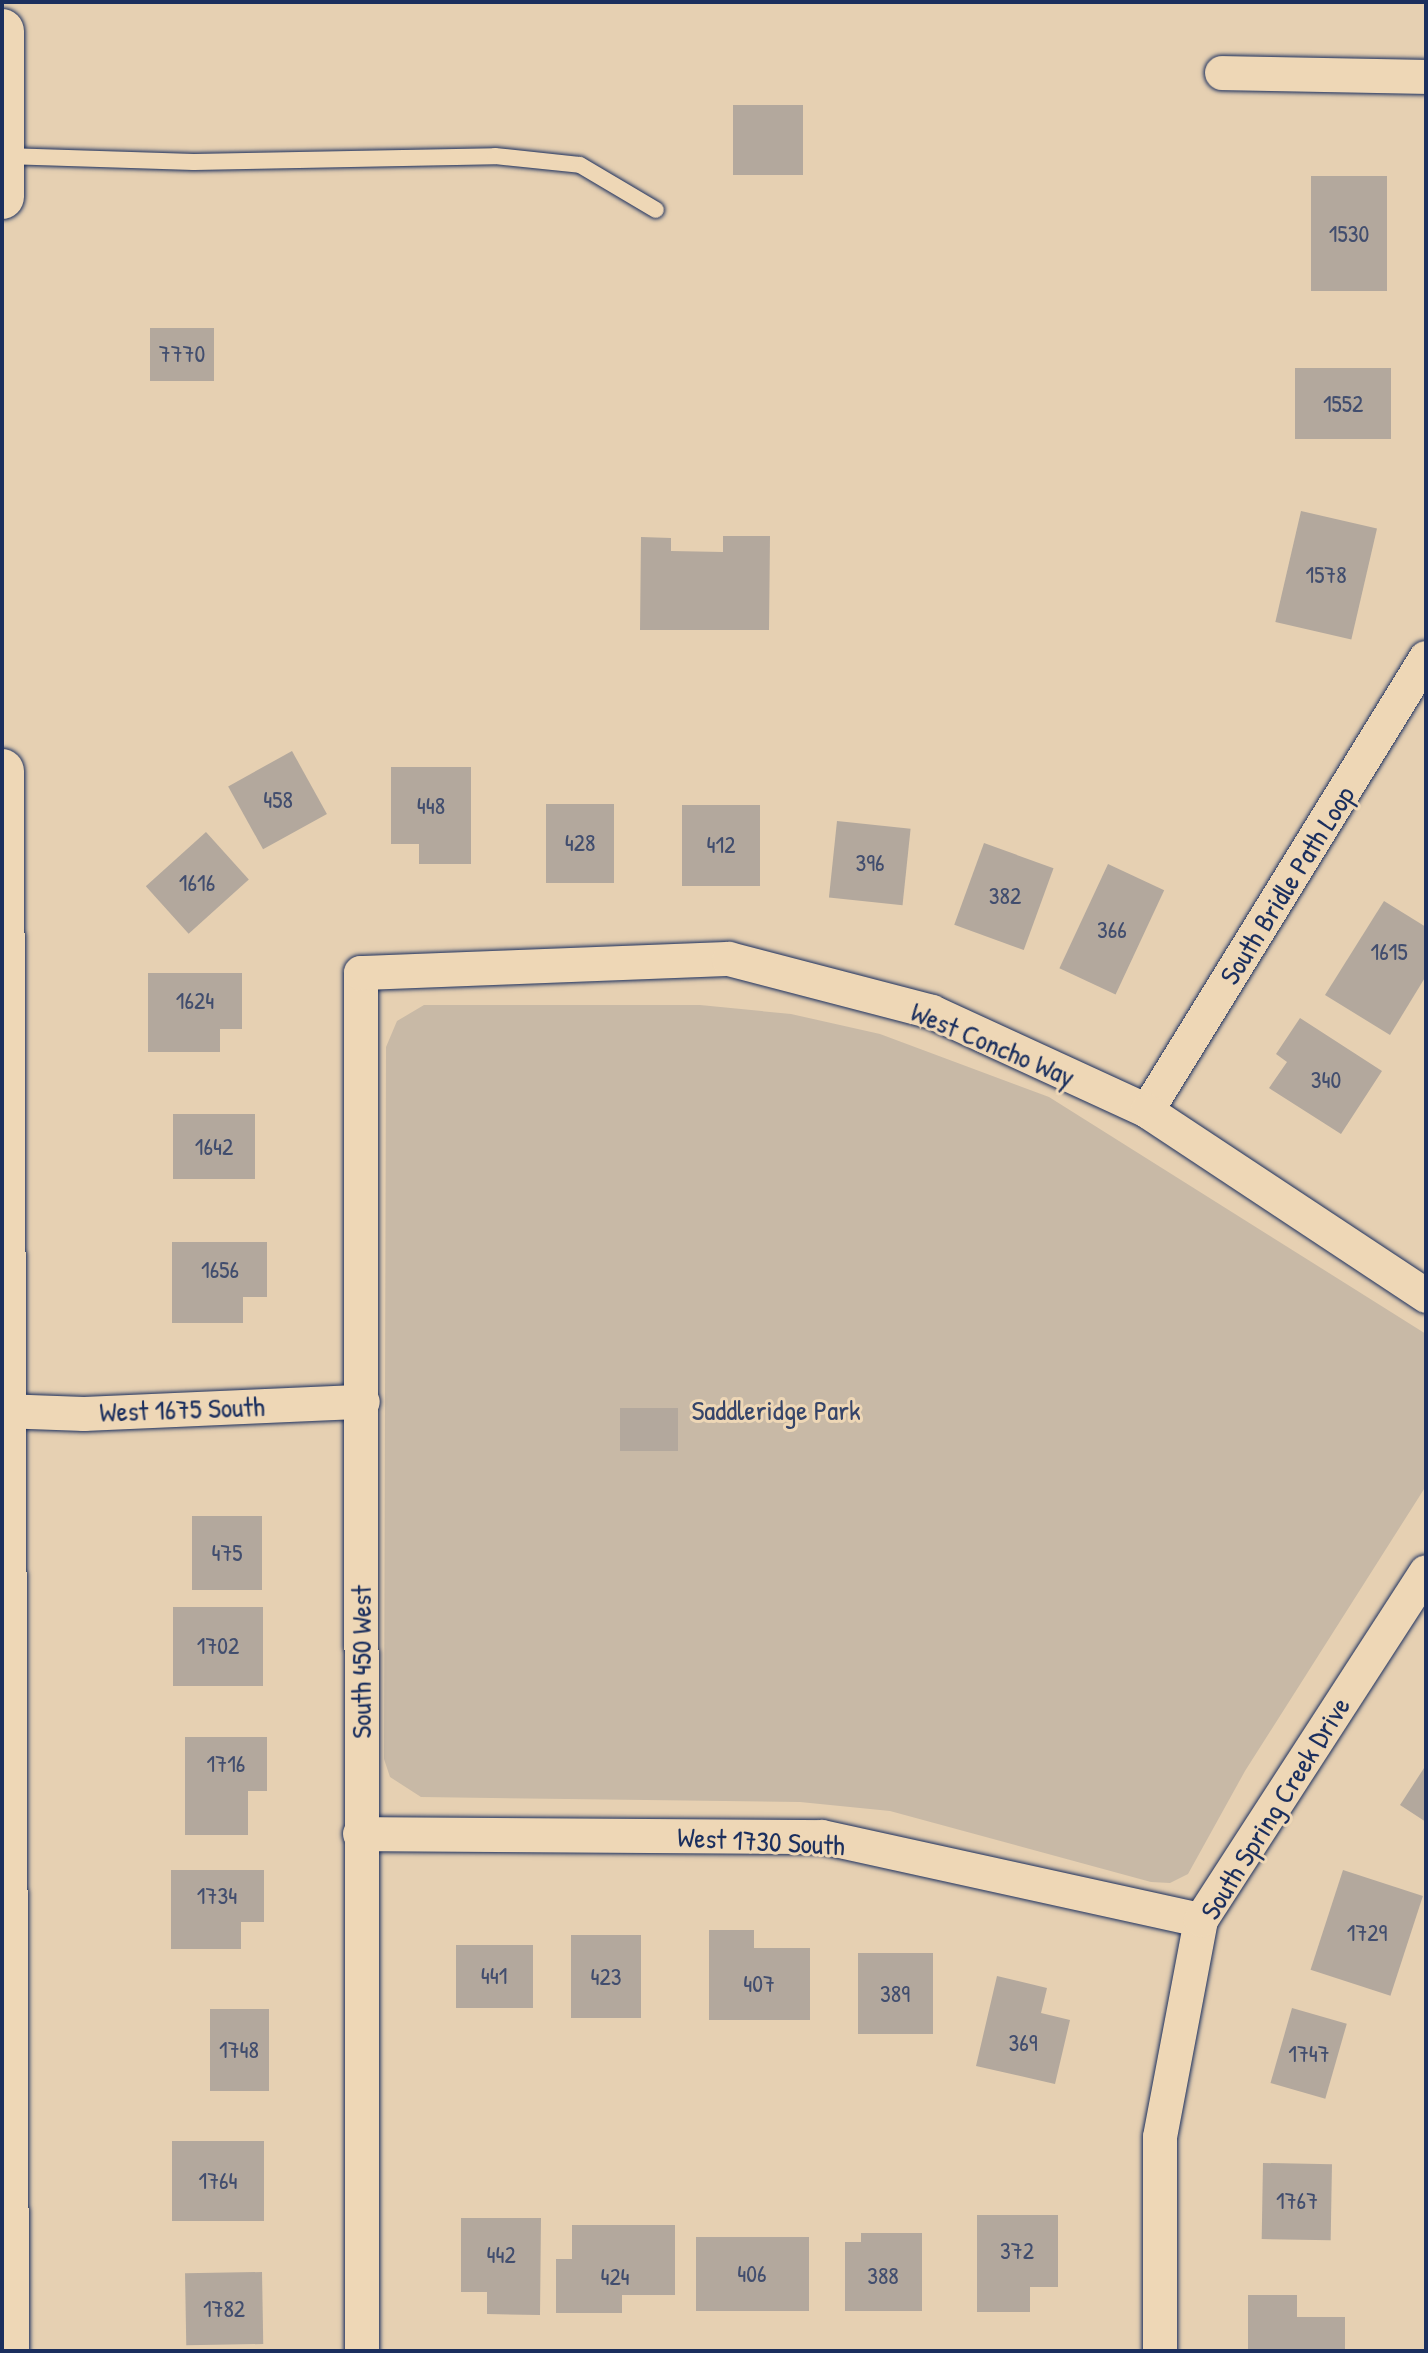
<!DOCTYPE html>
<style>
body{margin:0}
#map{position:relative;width:1428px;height:2353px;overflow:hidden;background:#e6d0b2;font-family:"Patrick Hand",sans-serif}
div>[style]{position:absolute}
.green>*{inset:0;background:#c8b9a6}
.building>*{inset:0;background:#b3a89d;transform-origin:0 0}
.roads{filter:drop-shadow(0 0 2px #1b2f5e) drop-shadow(0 0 2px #1b2f5e)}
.lane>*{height:16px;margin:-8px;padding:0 8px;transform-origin:8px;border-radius:8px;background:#eed7b6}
.street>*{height:34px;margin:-17px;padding:0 17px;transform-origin:17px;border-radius:17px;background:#eed7b6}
.secondary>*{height:44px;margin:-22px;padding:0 22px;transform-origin:22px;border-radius:22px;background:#eed7b6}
span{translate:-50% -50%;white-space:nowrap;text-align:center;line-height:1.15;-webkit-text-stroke:6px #eed7b6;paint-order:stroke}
.number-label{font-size:24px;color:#414d6e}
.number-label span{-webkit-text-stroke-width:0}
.street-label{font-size:28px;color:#1b2f5e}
.park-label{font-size:28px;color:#354469}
.frame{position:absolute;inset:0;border:4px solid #1b2f5e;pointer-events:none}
</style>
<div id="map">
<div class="green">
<i style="clip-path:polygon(424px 1005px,700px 1005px,791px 1014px,880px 1034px,1049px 1097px,1426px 1334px,1426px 1486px,1245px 1771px,1188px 1874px,1170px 1883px,1151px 1882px,890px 1811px,800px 1802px,421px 1797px,390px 1777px,384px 1759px,386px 1047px,397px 1021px)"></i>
</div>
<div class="building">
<i style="left:733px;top:105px;width:70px;height:70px"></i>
<i style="left:1311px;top:176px;width:76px;height:115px"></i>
<i style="left:150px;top:328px;width:64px;height:53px"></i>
<i style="left:1295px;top:368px;width:96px;height:71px"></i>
<i style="left:1301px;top:511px;width:78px;height:114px;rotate:13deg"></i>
<i style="clip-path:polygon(723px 536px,770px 536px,769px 630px,640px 630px,641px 537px,671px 538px,671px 551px,723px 552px)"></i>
<i style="left:292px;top:751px;width:72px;height:73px;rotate:61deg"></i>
<i style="clip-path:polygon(391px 767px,471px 767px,471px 864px,419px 864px,419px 844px,391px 844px)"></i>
<i style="left:546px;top:804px;width:68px;height:79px"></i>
<i style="left:682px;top:805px;width:78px;height:81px"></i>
<i style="left:837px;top:821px;width:74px;height:77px;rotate:6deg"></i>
<i style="left:206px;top:832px;width:64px;height:81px;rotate:48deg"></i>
<i style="left:984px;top:843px;width:74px;height:87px;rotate:20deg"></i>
<i style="left:1108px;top:864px;width:62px;height:115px;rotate:25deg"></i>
<i style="clip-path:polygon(1384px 901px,1426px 927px,1426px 976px,1390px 1035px,1325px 995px)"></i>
<i style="clip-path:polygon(148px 973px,242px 973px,242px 1029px,220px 1029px,220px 1052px,148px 1052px)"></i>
<i style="clip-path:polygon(1300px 1018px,1382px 1071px,1341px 1134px,1269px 1088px,1287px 1062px,1276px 1054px)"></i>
<i style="left:173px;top:1114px;width:82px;height:65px"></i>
<i style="clip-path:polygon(172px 1242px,267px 1242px,267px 1297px,243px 1297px,243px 1323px,172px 1323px)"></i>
<i style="left:620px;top:1408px;width:58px;height:43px"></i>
<i style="left:192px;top:1516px;width:70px;height:74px"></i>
<i style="left:173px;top:1607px;width:90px;height:79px"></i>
<i style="clip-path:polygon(185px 1737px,267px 1737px,267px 1791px,248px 1791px,248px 1835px,185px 1835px)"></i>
<i style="clip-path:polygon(1426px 1765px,1426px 1822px,1400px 1805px)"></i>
<i style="clip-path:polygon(171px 1870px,264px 1870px,264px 1922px,241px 1922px,241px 1949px,171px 1949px)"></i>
<i style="left:1343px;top:1870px;width:84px;height:105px;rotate:18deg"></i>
<i style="clip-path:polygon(709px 1930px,754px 1930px,754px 1948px,810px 1948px,810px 2020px,709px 2020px)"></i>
<i style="left:571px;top:1935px;width:70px;height:83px"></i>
<i style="left:456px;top:1945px;width:77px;height:63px"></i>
<i style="left:858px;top:1953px;width:75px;height:81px"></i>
<i style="clip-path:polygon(997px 1976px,1047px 1988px,1041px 2013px,1070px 2020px,1055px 2084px,976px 2066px)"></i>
<i style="left:1292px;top:2008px;width:57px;height:78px;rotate:16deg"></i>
<i style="left:210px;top:2009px;width:59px;height:82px"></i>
<i style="left:172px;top:2141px;width:92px;height:80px"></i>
<i style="left:1263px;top:2163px;width:69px;height:76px;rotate:1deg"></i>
<i style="clip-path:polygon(977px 2215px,1058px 2215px,1058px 2287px,1030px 2287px,1030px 2312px,977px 2312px)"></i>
<i style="clip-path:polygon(461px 2218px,541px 2218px,540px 2315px,487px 2314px,487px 2292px,461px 2292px)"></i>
<i style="clip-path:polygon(572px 2225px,675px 2225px,675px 2295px,622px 2295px,622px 2313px,556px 2313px,556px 2259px,572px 2259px)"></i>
<i style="clip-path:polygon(861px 2233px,922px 2233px,922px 2311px,845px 2311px,845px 2242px,861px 2242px)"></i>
<i style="left:696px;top:2237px;width:113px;height:74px"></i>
<i style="left:262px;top:2272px;width:72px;height:77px;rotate:89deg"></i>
<i style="clip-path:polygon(1248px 2295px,1297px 2295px,1297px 2317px,1345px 2317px,1345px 2351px,1248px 2351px)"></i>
</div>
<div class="roads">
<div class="lane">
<i style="left:5px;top:156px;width:189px;rotate:1.8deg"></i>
<i style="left:194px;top:162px;width:301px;rotate:-1.1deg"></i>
<i style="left:495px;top:156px;width:85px;rotate:6deg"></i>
<i style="left:580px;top:165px;width:88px;rotate:30.6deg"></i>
</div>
<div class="street">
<i style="left:1222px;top:73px;width:204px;rotate:1.1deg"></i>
<i style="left:1147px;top:1111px;width:532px;rotate:-58.37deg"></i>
<i style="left:2px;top:1411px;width:82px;rotate:2.1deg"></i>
<i style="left:84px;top:1414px;width:279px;rotate:-2.5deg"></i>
<i style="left:360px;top:1834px;width:462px;rotate:0.4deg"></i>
<i style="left:822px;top:1837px;width:388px;rotate:12.4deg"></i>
<i style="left:362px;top:2351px;width:1378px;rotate:-90.04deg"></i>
<i style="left:361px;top:973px;width:368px;rotate:-2.2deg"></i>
<i style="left:729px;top:959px;width:210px;rotate:14.6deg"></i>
<i style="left:932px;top:1012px;width:237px;rotate:24.7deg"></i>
<i style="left:1147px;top:1111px;width:335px;rotate:33.5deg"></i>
<i style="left:1160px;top:2351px;width:214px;rotate:-90deg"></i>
<i style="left:1160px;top:2137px;width:221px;rotate:-79.3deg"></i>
<i style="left:1201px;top:1920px;width:414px;rotate:-57.1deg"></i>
</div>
<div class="secondary">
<i style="left:2px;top:31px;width:166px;rotate:90deg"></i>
<i style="left:2px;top:771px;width:1580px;rotate:89.82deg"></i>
</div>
</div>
<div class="number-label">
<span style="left:1349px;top:234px">1530</span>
<span style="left:182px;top:354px">7770</span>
<span style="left:1343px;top:404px">1552</span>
<span style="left:1326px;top:575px">1578</span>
<span style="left:278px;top:800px">458</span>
<span style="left:431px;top:806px">448</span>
<span style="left:580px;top:843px">428</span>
<span style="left:721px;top:845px">412</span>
<span style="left:870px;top:863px">396</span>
<span style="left:197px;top:883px">1616</span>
<span style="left:1005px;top:896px">382</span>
<span style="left:1112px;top:930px">366</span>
<span style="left:1389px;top:952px">1615</span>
<span style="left:195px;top:1001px">1624</span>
<span style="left:1326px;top:1080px">340</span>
<span style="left:214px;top:1147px">1642</span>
<span style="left:220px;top:1270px">1656</span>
<span style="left:227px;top:1553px">475</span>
<span style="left:218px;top:1646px">1702</span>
<span style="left:226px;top:1764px">1716</span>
<span style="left:217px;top:1896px">1734</span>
<span style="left:1367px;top:1933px">1729</span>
<span style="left:494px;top:1976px">441</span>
<span style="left:606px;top:1977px">423</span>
<span style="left:759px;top:1984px">407</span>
<span style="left:895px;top:1994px">389</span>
<span style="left:1023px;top:2043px">369</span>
<span style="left:239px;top:2050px">1748</span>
<span style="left:1309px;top:2054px">1747</span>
<span style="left:218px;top:2181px">1764</span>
<span style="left:1297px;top:2201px">1767</span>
<span style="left:1017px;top:2251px">372</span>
<span style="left:501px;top:2255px">442</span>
<span style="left:752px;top:2274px">406</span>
<span style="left:883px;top:2276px">388</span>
<span style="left:615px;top:2277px">424</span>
<span style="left:224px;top:2309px">1782</span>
</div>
<div class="street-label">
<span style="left:1287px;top:885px;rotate:-58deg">South Bridle Path Loop</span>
<span style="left:993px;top:1044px;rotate:23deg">West Concho Way</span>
<span style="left:182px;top:1409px;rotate:-2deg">West 1675 South</span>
<span style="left:361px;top:1662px;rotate:-90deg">South 450 West</span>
<span style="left:1275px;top:1808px;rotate:-58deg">South Spring Creek Drive</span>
<span style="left:761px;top:1841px;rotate:3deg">West 1730 South</span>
</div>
<div class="park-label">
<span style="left:776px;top:1410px">Saddleridge Park</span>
</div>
<div class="frame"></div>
</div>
